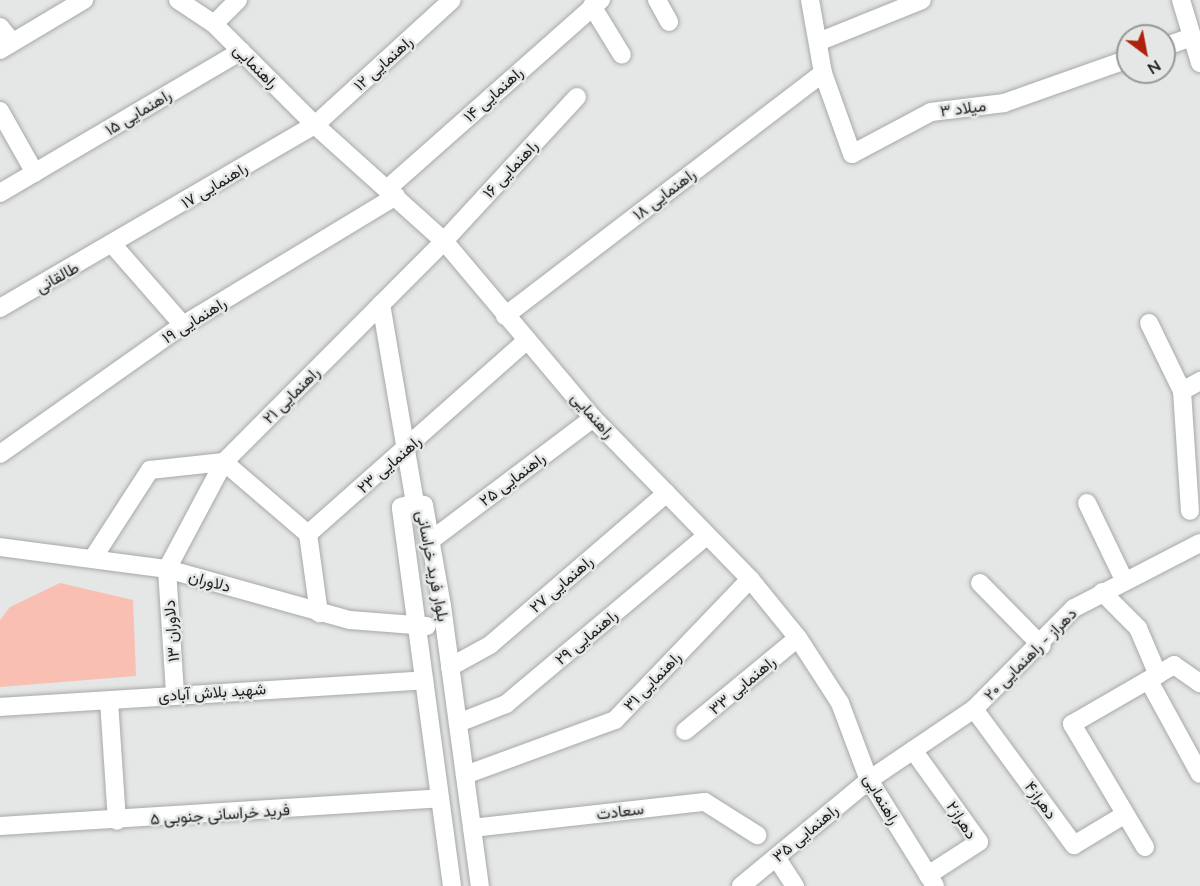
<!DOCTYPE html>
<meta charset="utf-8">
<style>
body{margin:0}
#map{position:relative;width:1200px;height:886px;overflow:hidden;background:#e4e7e5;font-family:Mulish,Vazirmatn,sans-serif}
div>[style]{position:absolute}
.green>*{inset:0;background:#f9bfb3}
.roads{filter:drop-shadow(0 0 2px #a6a9a7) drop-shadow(0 0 2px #a6a9a7)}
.minor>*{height:18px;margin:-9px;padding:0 9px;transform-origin:9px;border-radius:9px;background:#fff}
span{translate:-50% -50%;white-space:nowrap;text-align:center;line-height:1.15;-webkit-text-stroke:5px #e4e7e5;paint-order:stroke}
.street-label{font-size:16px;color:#202120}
.north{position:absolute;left:1116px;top:24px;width:60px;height:60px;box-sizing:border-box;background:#e4e7e5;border:2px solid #969896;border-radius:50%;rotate:148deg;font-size:16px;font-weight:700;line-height:24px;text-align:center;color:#202120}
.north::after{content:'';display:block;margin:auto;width:21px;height:27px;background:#af2109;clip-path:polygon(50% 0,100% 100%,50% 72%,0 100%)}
</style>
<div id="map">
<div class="green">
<i style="clip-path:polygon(60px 583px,133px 600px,136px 676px,0 687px,0 620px,10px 607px)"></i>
</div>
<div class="roads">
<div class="minor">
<i style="left:178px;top:0;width:43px;rotate:33.7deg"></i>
<i style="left:214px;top:24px;width:143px;rotate:45deg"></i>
<i style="left:315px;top:125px;width:173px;rotate:42deg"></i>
<i style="left:444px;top:241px;width:231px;rotate:49.9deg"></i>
<i style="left:593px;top:418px;width:225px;rotate:45.7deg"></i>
<i style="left:750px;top:579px;width:76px;rotate:50.9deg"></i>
<i style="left:798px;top:638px;width:77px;rotate:57.1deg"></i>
<i style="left:840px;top:703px;width:82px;rotate:69.4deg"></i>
<i style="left:869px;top:780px;width:125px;rotate:58.1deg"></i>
<i style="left:657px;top:0;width:25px;rotate:61deg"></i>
<i style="left:810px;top:0;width:74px;rotate:79.9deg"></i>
<i style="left:823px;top:73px;width:86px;rotate:70.3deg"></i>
<i style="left:852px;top:154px;width:89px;rotate:-28deg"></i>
<i style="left:931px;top:112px;width:74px;rotate:-7deg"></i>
<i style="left:1004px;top:103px;width:132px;rotate:-19.5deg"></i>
<i style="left:1181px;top:0;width:66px;rotate:73.2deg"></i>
<i style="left:592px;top:6px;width:57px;rotate:58.5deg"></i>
<i style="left:214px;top:24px;width:34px;rotate:-45deg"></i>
<i style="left:0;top:27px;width:19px;rotate:51deg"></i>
<i style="left:818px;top:42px;width:112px;rotate:-22deg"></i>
<i style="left:1164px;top:47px;width:27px;rotate:-20deg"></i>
<i style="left:0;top:50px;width:98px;rotate:-30.8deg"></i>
<i style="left:0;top:111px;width:71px;rotate:60.6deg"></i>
<i style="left:387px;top:189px;width:286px;rotate:-41.5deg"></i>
<i style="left:0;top:193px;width:280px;rotate:-30.5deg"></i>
<i style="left:113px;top:245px;width:106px;rotate:48.8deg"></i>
<i style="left:381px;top:304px;width:202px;rotate:80.3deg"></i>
<i style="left:0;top:308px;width:364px;rotate:-30.2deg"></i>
<i style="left:315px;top:125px;width:185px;rotate:-42.4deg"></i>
<i style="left:505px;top:316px;width:400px;rotate:-37.4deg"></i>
<i style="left:1149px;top:323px;width:76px;rotate:64.1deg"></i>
<i style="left:1182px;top:391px;width:120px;rotate:86.2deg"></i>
<i style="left:1182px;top:391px;width:21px;rotate:-29deg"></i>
<i style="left:0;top:454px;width:224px;rotate:-35.2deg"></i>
<i style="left:183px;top:325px;width:249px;rotate:-31.2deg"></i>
<i style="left:1087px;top:503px;width:85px;rotate:64.3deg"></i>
<i style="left:308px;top:534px;width:293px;rotate:-41.5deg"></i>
<i style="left:308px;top:534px;width:80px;rotate:82.1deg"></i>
<i style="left:430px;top:541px;width:204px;rotate:-37deg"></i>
<i style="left:0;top:547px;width:168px;rotate:7.5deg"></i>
<i style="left:167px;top:569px;width:190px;rotate:15.6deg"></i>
<i style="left:350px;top:620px;width:77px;rotate:4.5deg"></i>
<i style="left:93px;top:558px;width:105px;rotate:-57.1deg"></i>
<i style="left:150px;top:470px;width:74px;rotate:-6.2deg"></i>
<i style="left:224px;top:462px;width:111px;rotate:40.6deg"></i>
<i style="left:980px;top:583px;width:88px;rotate:45.5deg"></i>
<i style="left:1102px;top:592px;width:51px;rotate:45deg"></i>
<i style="left:1138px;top:628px;width:51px;rotate:66.9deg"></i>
<i style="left:450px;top:667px;width:46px;rotate:-28.8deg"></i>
<i style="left:490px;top:645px;width:233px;rotate:-40.7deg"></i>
<i style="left:1149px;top:681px;width:106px;rotate:61.3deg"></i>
<i style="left:175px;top:693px;width:124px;rotate:-93.7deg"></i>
<i style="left:167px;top:569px;width:121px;rotate:-62deg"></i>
<i style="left:224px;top:462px;width:312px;rotate:-45.1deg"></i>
<i style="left:444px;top:241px;width:196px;rotate:-47.3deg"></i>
<i style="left:109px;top:701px;width:120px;rotate:86.2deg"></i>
<i style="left:0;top:707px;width:425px;rotate:-3.6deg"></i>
<i style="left:974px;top:709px;width:169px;rotate:53.7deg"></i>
<i style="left:1074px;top:845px;width:58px;rotate:-31deg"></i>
<i style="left:458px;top:723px;width:52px;rotate:-21.6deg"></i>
<i style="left:506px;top:704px;width:260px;rotate:-40deg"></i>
<i style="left:685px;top:731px;width:146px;rotate:-39.5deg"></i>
<i style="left:913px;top:750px;width:113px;rotate:54.3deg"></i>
<i style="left:979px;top:842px;width:61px;rotate:147.1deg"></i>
<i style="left:465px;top:775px;width:160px;rotate:-20.1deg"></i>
<i style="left:615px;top:720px;width:195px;rotate:-46.2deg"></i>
<i style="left:0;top:826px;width:441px;rotate:-3.6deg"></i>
<i style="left:472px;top:828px;width:234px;rotate:-6.4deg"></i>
<i style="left:705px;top:802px;width:62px;rotate:32.4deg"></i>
<i style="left:1145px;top:847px;width:143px;rotate:-120.7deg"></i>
<i style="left:1072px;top:724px;width:118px;rotate:-30deg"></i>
<i style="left:1174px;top:665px;width:32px;rotate:35deg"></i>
<i style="left:776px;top:857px;width:35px;rotate:57deg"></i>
<i style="left:452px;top:886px;width:382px;rotate:-97.7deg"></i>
<i style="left:401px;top:507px;width:15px;rotate:-16deg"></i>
<i style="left:415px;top:503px;width:9px;rotate:13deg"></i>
<i style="left:424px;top:505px;width:103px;rotate:79.9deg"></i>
<i style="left:442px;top:606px;width:283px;rotate:82.3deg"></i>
<i style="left:741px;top:886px;width:166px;rotate:-39.6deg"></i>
<i style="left:869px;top:780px;width:127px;rotate:-34.1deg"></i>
<i style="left:974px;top:709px;width:142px;rotate:-45.3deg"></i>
<i style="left:1074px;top:608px;width:142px;rotate:-27.3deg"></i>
</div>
</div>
<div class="street-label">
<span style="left:383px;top:63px;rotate:-42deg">راهنمایی ۱۲</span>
<span style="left:256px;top:66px;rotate:45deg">راهنمایی</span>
<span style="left:493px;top:94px;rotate:-42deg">راهنمایی ۱۴</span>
<span style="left:963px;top:108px;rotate:-7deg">میلاد ۳</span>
<span style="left:138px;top:112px;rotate:-31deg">راهنمایی ۱۵</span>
<span style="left:510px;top:169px;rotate:-47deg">راهنمایی ۱۶</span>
<span style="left:214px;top:185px;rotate:-31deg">راهنمایی ۱۷</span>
<span style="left:664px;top:194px;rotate:-37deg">راهنمایی ۱۸</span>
<span style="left:57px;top:277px;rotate:-29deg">طالقانی</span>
<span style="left:194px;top:320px;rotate:-32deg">راهنمایی ۱۹</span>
<span style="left:291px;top:395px;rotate:-45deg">راهنمایی ۲۱</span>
<span style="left:593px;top:415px;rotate:48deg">راهنمایی</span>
<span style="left:389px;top:464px;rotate:-41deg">راهنمایی ۲۳</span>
<span style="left:512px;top:479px;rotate:-37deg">راهنمایی ۲۵</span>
<span style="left:433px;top:566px;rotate:79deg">بلوار فرید خراسانی</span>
<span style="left:210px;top:581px;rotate:16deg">دلاوران</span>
<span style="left:561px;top:584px;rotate:-41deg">راهنمایی ۲۷</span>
<span style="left:171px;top:631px;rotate:-94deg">دلاوران ۱۳</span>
<span style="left:586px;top:637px;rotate:-40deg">راهنمایی ۲۹</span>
<span style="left:1030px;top:654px;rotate:-45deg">دهراز - راهنمایی ۲۰</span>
<span style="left:652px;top:681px;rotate:-46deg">راهنمایی ۳۱</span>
<span style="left:742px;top:685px;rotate:-40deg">راهنمایی ۳۳</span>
<span style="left:212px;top:692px;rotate:-4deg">شهید بلاش آبادی</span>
<span style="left:882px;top:799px;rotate:60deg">راهنمایی</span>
<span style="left:1041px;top:800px;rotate:54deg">دهراز۴</span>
<span style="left:620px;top:811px;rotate:-7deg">سعادت</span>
<span style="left:220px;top:814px;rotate:-4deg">فرید خراسانی جنوبی ۵</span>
<span style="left:962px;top:820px;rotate:57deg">دهراز۲</span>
<span style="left:805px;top:833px;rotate:-40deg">راهنمایی ۳۵</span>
</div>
<div class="north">N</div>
</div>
